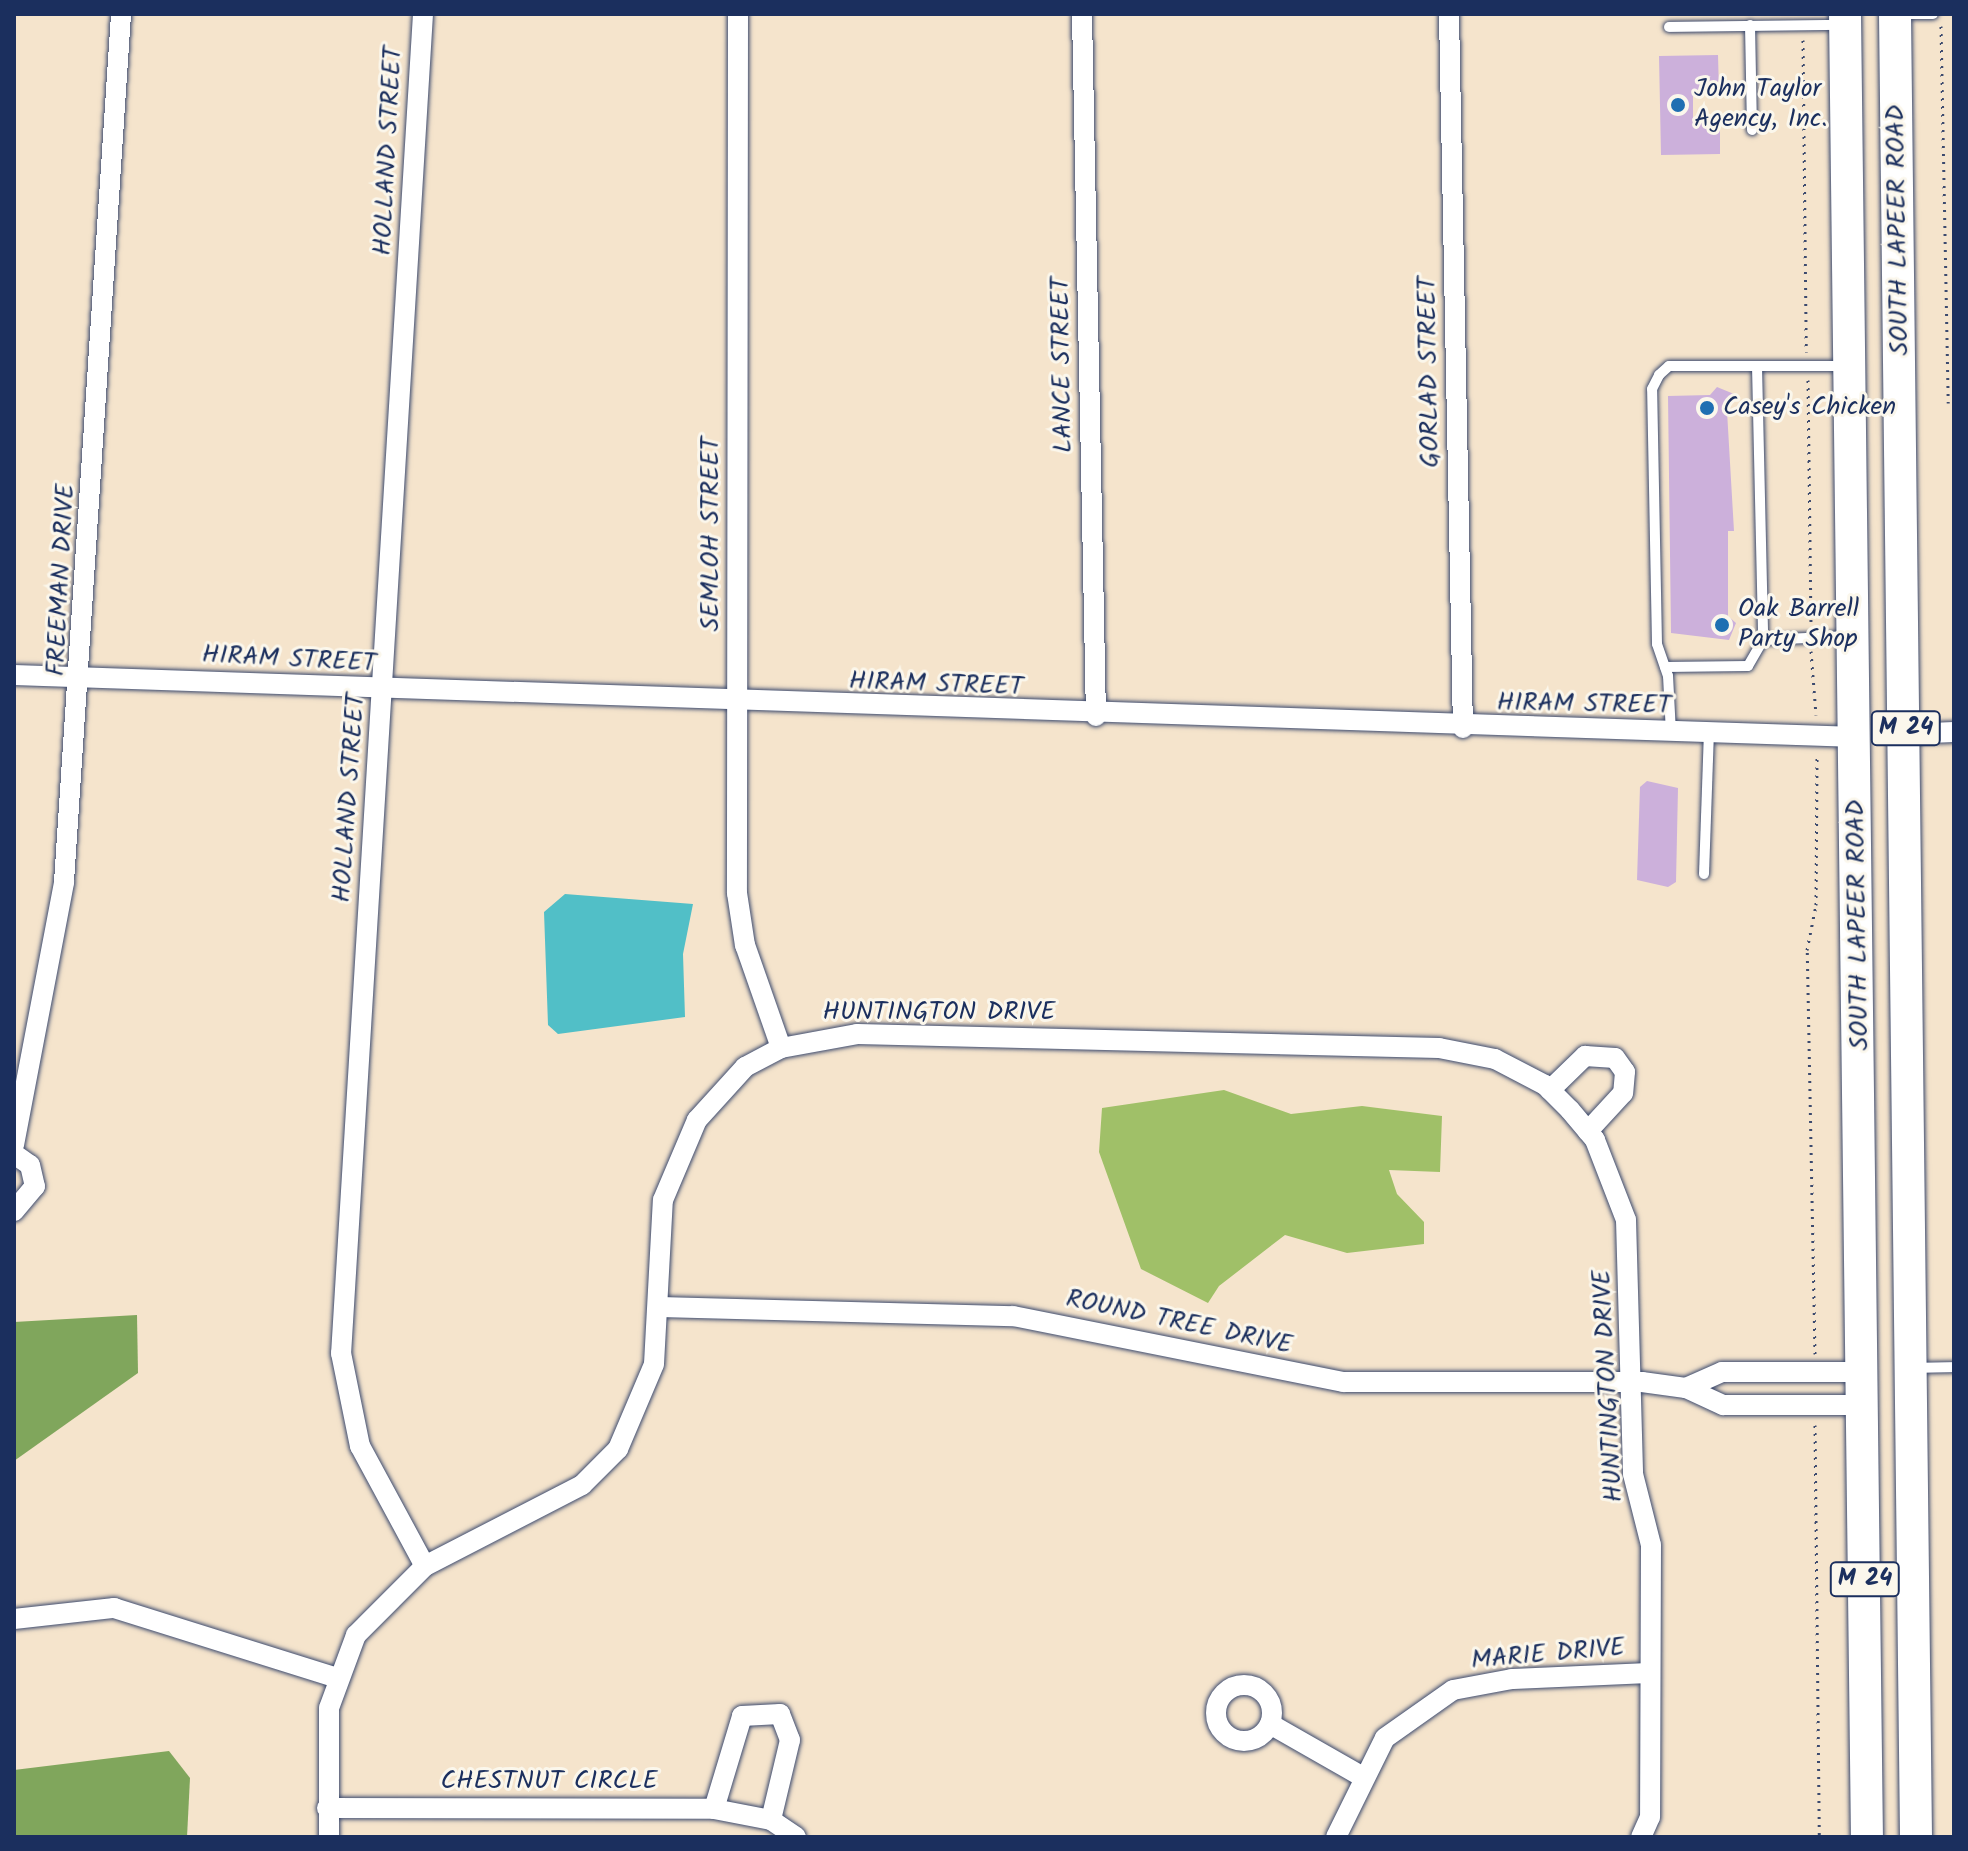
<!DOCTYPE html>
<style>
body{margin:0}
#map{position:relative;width:1968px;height:1851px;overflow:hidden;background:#f5e4cc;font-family:Kalam,sans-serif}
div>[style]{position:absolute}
.green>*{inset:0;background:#a0c068}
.forest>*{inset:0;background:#80a65c}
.water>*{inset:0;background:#51bfc7}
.building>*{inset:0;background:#ccb0db}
.path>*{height:3px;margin-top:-1.5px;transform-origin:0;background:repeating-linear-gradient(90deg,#3c4a6e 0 2px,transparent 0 8px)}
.roads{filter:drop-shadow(0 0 2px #3c4a6e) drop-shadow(0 0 2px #3c4a6e)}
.lane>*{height:10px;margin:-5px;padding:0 5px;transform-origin:5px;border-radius:5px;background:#fff}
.street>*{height:20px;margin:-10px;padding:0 10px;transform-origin:10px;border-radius:10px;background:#fff}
.street>.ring{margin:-10px;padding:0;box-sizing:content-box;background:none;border:20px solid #fff;border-radius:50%}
.primary>*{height:32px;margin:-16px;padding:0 16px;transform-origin:16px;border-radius:16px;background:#fff}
.dots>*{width:22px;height:22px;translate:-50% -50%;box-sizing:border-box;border:4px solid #fbf7ec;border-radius:50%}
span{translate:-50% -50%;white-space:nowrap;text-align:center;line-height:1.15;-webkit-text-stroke:6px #fbf7ec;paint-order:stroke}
.shield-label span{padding:2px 6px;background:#fbf7ec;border:2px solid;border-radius:6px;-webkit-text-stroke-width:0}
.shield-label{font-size:24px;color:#1b2f5e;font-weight:700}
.poi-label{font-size:26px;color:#1b2f5e}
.left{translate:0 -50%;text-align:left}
.street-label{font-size:26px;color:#1b2f5e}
.frame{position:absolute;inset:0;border:16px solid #1b2f5e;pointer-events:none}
</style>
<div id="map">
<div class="green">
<i style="clip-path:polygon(1224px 1090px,1291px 1114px,1362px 1106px,1442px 1116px,1440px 1172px,1389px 1170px,1397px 1194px,1424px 1222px,1424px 1244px,1347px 1253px,1285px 1235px,1219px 1286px,1208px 1303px,1141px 1269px,1099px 1152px,1102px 1108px)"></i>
</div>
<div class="forest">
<i style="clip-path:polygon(137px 1315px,138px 1373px,14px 1461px,14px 1322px)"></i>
<i style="clip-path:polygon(169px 1751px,190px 1778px,187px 1837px,14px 1837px,14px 1770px)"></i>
</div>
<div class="water">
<i style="clip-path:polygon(565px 894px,693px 904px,683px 954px,685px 1017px,558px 1034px,548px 1025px,544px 912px)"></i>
</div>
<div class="building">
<i style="clip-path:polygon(1718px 55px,1719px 91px,1693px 92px,1693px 118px,1720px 117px,1720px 154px,1661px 155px,1659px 56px)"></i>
<i style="clip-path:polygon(1717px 387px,1734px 394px,1727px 411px,1734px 531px,1728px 531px,1728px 616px,1736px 623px,1729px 640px,1671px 633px,1668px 396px,1710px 395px)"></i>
<i style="clip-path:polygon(1647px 781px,1678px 788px,1676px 882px,1668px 887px,1637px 880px,1640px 787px)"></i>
</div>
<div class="path">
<i style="left:1941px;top:26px;width:377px;rotate:88.9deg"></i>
<i style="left:1803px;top:40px;width:312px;rotate:89.4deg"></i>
<i style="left:1808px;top:380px;width:244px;rotate:89.3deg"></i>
<i style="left:1811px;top:651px;width:64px;rotate:85.5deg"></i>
<i style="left:1815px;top:1354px;width:404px;rotate:-91.1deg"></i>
<i style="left:1807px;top:950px;width:46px;rotate:-78.7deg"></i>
<i style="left:1816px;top:905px;width:150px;rotate:-89.6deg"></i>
<i style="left:1815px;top:1425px;width:412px;rotate:89.4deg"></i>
</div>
<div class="roads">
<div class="lane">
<i style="left:1899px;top:14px;width:34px"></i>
<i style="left:1750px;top:25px;width:105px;rotate:88.9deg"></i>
<i style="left:1669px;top:27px;width:171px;rotate:-0.7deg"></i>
<i style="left:1757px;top:366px;width:274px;rotate:88.7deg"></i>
<i style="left:1665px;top:667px;width:83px;rotate:-0.7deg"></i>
<i style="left:1748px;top:666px;width:30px;rotate:-60deg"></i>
<i style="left:1763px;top:640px;width:87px;rotate:-2.6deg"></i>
<i style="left:1671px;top:733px;width:57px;rotate:-93deg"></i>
<i style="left:1668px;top:676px;width:34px;rotate:-109deg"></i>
<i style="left:1657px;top:644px;width:255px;rotate:-91.1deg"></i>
<i style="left:1652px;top:389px;width:16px;rotate:-63deg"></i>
<i style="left:1659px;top:375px;width:13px;rotate:-42deg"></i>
<i style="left:1669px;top:366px;width:177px"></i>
<i style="left:1704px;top:874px;width:140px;rotate:-88deg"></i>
<i style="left:1914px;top:1368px;width:40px;rotate:-1.4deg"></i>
</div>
<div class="street">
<i style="left:423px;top:14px;width:1342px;rotate:93.5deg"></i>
<i style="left:341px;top:1353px;width:95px;rotate:78.5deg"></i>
<i style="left:360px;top:1446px;width:136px;rotate:61.6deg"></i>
<i style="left:738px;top:14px;width:879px;rotate:90.07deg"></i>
<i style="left:737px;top:893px;width:53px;rotate:81.3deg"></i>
<i style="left:745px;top:945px;width:109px;rotate:70.7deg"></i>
<i style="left:1082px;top:14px;width:702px;rotate:88.86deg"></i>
<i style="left:1449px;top:14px;width:714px;rotate:88.88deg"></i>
<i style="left:14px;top:675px;width:1844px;rotate:1.93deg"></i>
<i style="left:1906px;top:734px;width:48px;rotate:-2.4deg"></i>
<i style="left:1550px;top:1090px;width:49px;rotate:-44.2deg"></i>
<i style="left:1585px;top:1056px;width:30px;rotate:4deg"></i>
<i style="left:1615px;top:1058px;width:17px;rotate:54deg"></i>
<i style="left:1625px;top:1072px;width:21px;rotate:95deg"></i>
<i style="left:1623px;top:1093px;width:52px;rotate:132.6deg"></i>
<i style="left:14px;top:1145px;width:268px;rotate:-79.2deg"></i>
<i style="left:64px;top:882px;width:870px;rotate:-86.24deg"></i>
<i style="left:14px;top:1154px;width:19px;rotate:35deg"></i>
<i style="left:30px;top:1165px;width:22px;rotate:77deg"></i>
<i style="left:35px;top:1186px;width:33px;rotate:130deg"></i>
<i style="left:660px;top:1307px;width:353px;rotate:1.5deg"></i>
<i style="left:1013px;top:1316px;width:337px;rotate:11.3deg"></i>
<i style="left:1343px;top:1382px;width:299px"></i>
<i style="left:1642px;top:1382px;width:44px;rotate:7.8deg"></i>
<i style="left:1686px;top:1388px;width:41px;rotate:24.7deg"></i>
<i style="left:1723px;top:1405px;width:140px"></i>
<i style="left:1686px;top:1388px;width:39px;rotate:-24deg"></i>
<i style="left:1722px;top:1372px;width:141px"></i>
<i style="left:14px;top:1619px;width:101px;rotate:-6.3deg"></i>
<i style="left:114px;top:1608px;width:235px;rotate:17.4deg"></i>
<i class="ring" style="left:1216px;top:1685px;width:36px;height:36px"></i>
<i style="left:1270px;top:1724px;width:107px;rotate:29.7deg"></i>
<i style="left:327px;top:1808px;width:387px;rotate:0.1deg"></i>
<i style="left:714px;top:1809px;width:58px;rotate:10.9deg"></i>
<i style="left:771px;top:1820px;width:30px;rotate:34deg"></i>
<i style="left:714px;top:1809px;width:97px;rotate:-73.2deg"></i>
<i style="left:742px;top:1716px;width:38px;rotate:-3deg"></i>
<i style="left:780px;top:1714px;width:28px;rotate:69deg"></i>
<i style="left:790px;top:1740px;width:82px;rotate:103.4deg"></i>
<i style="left:329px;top:1837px;width:129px;rotate:-90deg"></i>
<i style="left:329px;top:1708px;width:78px;rotate:-69.7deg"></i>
<i style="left:356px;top:1635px;width:98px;rotate:-45deg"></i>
<i style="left:425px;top:1566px;width:177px;rotate:-27.3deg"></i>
<i style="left:582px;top:1485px;width:51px;rotate:-45deg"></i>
<i style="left:618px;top:1449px;width:92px;rotate:-67deg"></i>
<i style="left:654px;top:1364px;width:164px;rotate:-86.9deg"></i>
<i style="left:663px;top:1200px;width:87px;rotate:-67deg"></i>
<i style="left:697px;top:1120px;width:72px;rotate:-47.8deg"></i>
<i style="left:745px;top:1067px;width:41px;rotate:-27.8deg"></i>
<i style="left:781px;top:1048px;width:77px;rotate:-10.4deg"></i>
<i style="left:857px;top:1034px;width:582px;rotate:1.38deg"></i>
<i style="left:1439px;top:1048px;width:57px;rotate:11.1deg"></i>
<i style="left:1495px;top:1059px;width:56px;rotate:27.5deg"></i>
<i style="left:1545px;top:1085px;width:35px;rotate:45deg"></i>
<i style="left:1570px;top:1110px;width:39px;rotate:50deg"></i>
<i style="left:1595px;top:1140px;width:86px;rotate:68.8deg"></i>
<i style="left:1626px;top:1220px;width:254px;rotate:88.4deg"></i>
<i style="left:1633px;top:1474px;width:73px;rotate:75.8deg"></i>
<i style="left:1651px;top:1545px;width:272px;rotate:90.2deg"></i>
<i style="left:1650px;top:1817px;width:22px;rotate:114deg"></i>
<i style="left:1336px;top:1837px;width:110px;rotate:-63.7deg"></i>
<i style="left:1385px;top:1738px;width:83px;rotate:-35.2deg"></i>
<i style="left:1453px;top:1690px;width:60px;rotate:-10.6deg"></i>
<i style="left:1512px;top:1679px;width:138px;rotate:-2.5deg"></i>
</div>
<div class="primary">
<i style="left:1845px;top:14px;width:1823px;rotate:89.31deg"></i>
<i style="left:1895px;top:14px;width:1823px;rotate:89.34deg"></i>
</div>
</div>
<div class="dots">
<i style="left:1678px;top:105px;background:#1f6fb2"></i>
<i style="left:1707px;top:408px;background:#1f6fb2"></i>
<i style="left:1722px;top:625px;background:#1f6fb2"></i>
</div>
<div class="shield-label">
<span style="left:1906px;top:728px">M 24</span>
<span style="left:1865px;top:1579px">M 24</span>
</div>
<div class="poi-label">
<span class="left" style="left:1694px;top:105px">John Taylor<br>Agency, Inc.</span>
<span class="left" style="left:1723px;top:408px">Casey's Chicken</span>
<span class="left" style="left:1738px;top:625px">Oak Barrell<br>Party Shop</span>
</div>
<div class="street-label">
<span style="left:389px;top:151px;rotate:-87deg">HOLLAND STREET</span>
<span style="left:1899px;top:230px;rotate:-91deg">SOUTH LAPEER ROAD</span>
<span style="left:1063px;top:365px;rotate:-91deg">LANCE STREET</span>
<span style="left:1430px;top:372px;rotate:-91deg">GORLAD STREET</span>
<span style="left:712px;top:534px;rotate:-90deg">SEMLOH STREET</span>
<span style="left:62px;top:580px;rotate:-87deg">FREEMAN DRIVE</span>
<span style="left:289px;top:660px;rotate:3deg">HIRAM STREET</span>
<span style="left:936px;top:685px;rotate:2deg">HIRAM STREET</span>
<span style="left:1584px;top:705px;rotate:1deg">HIRAM STREET</span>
<span style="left:350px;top:798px;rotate:-86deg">HOLLAND STREET</span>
<span style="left:1859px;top:925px;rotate:-91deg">SOUTH LAPEER ROAD</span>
<span style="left:939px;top:1013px">HUNTINGTON DRIVE</span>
<span style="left:1179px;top:1323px;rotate:12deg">ROUND TREE DRIVE</span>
<span style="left:1609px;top:1386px;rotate:-93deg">HUNTINGTON DRIVE</span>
<span style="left:1548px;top:1655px;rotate:-5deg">MARIE DRIVE</span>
<span style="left:549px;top:1782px">CHESTNUT CIRCLE</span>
</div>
<div class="frame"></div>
</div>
